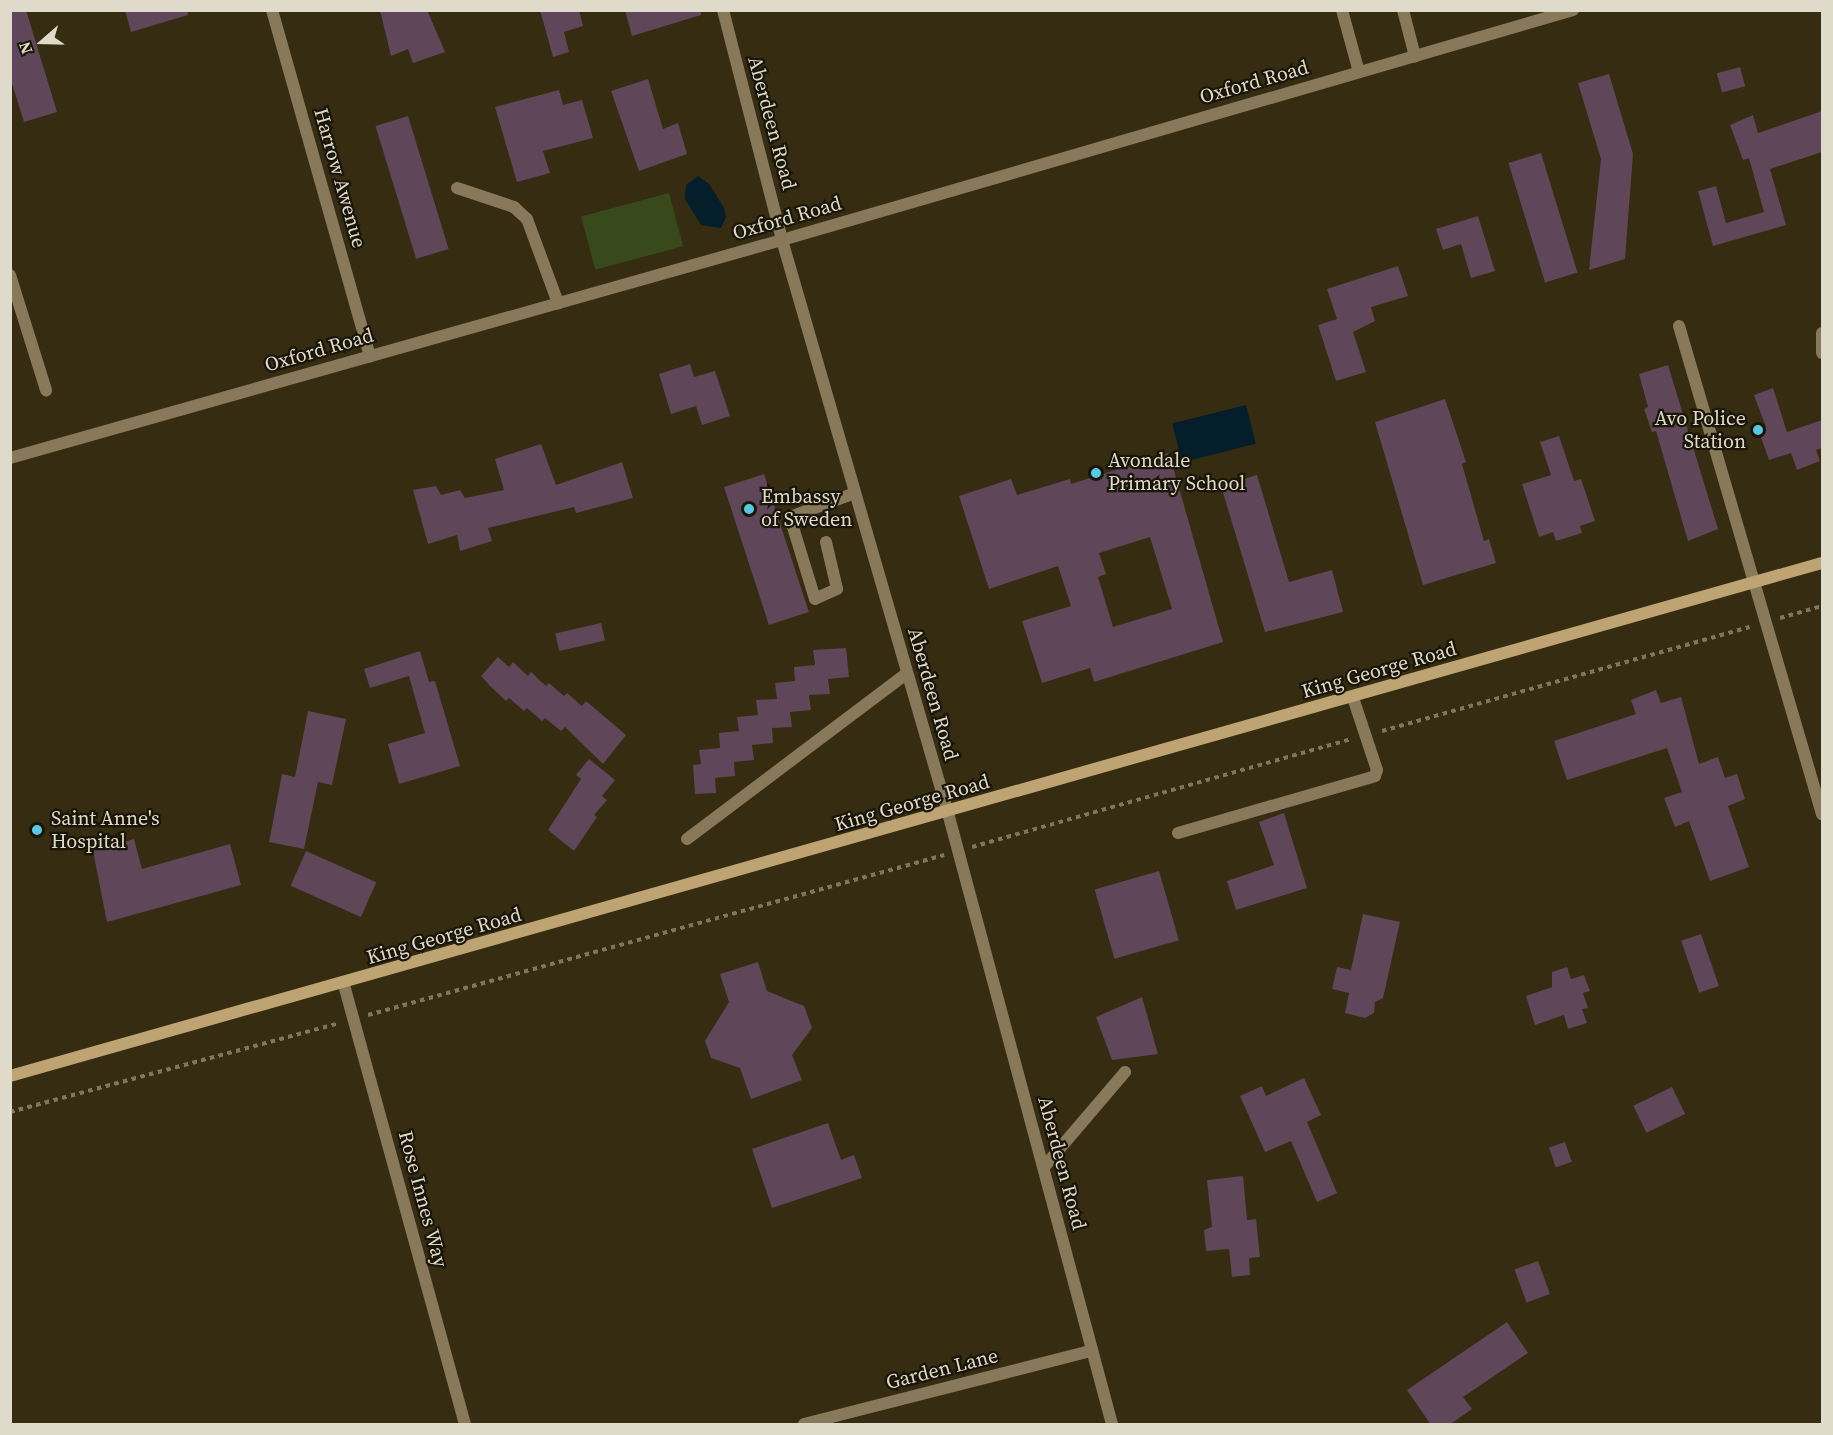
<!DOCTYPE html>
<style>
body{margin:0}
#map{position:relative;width:1833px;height:1435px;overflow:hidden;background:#352c11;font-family:"Source Serif 4",serif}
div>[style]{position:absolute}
.green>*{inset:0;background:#38491b;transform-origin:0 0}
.water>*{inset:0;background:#041e2c;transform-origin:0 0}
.building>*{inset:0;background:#5f4658;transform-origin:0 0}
.path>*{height:4px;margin-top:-2px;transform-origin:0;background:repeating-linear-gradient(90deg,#7e7760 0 4.5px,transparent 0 9px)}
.service>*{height:12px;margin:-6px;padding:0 6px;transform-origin:6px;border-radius:6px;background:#89795b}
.minor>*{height:12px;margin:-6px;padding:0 6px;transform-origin:6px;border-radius:6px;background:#89795b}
.secondary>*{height:12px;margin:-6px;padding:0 6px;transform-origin:6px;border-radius:6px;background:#bea373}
.dots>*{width:16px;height:16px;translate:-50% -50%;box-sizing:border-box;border:3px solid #191509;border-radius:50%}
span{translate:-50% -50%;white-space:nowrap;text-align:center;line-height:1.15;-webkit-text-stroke:4.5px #191509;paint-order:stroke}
.street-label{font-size:20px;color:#dfdaca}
.poi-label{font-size:20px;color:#dfdaca}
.right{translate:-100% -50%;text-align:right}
.left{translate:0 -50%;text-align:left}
.frame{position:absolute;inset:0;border:12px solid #dfdaca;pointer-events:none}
.north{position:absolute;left:12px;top:12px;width:60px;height:60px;-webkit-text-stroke:4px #191509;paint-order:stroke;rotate:250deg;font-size:16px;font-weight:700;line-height:24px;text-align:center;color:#dfdaca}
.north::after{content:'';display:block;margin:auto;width:21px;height:27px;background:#dfdaca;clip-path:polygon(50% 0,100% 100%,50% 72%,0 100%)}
</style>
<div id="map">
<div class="green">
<i style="left:669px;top:193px;width:55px;height:91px;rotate:75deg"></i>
</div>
<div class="water">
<i style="clip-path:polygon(698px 176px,709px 184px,724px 208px,726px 217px,721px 228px,701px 225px,685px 199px,686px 185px)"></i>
<i style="left:1246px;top:405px;width:40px;height:76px;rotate:76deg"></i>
</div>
<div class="building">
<i style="clip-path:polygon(10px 10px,26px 10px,57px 112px,24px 122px,10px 77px)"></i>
<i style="clip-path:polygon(125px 10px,187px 10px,188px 15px,131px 32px)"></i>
<i style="clip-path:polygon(380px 10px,427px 10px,445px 52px,413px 63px,408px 49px,391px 56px)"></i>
<i style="clip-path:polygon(540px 10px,579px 10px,583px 26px,564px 32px,569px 52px,553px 57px)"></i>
<i style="clip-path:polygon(625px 10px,701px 10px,701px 15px,632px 36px)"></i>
<i style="left:1740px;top:67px;width:20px;height:24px;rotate:75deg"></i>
<i style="clip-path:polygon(1609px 74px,1633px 154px,1625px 259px,1589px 270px,1601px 159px,1578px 83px)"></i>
<i style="clip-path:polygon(648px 79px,663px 129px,678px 123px,687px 154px,639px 171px,611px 91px)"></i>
<i style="clip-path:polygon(559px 90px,563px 105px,582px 100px,593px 138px,543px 151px,550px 173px,517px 182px,495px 107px)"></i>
<i style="clip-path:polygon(1822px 111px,1822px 152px,1770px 169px,1786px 225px,1713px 246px,1698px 191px,1716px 186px,1726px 223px,1764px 212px,1749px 158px,1743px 160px,1730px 125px,1753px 115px,1758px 133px)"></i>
<i style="left:408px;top:116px;width:139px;height:34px;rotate:73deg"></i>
<i style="left:1541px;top:153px;width:125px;height:34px;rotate:73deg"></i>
<i style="clip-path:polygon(1478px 216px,1495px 271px,1471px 278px,1461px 244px,1443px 250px,1436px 229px)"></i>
<i style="clip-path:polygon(1398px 266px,1408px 296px,1371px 307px,1375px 321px,1353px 332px,1366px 372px,1336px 381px,1318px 325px,1337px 319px,1327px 289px)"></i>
<i style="clip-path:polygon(690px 364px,694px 377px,715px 371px,730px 416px,702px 425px,696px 406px,671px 414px,659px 374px)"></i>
<i style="clip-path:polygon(1668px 365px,1718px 529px,1688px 541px,1656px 431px,1652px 432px,1644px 409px,1648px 407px,1639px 374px)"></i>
<i style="clip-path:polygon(1773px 388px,1787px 432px,1822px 420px,1822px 448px,1816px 450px,1820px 461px,1797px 470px,1791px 453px,1769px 460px,1758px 429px,1766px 427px,1754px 395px)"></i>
<i style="clip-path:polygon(1445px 399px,1466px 462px,1462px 464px,1484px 541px,1489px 539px,1496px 563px,1423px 585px,1375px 422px)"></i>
<i style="clip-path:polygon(1559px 436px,1574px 481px,1581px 479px,1595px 521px,1580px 526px,1582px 533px,1556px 541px,1553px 532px,1539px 537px,1522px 484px,1551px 475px,1540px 442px)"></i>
<i style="clip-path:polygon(541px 444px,556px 485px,622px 462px,633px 498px,576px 513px,574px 507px,488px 528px,492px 541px,460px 551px,457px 535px,428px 544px,413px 490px,436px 486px,441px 495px,460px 490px,465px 498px,504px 490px,495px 459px)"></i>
<i style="clip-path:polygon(evenodd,1169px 453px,1223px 642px,1094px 682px,1090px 668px,1042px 683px,1022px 621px,1071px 606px,1058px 566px,989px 589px,959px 496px,1011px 479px,1017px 495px,1070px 479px,1071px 484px,1169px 453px,1150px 537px,1172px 609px,1113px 627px,1098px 577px,1106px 574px,1099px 553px,1150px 537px)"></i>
<i style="left:764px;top:474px;width:145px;height:42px;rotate:72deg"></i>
<i style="clip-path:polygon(1257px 475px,1289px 582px,1332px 570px,1343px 612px,1265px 632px,1221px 486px)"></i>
<i style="left:601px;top:623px;width:18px;height:47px;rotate:77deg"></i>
<i style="clip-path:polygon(846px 648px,849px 677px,828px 679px,830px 694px,809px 695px,811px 710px,790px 712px,792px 727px,772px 728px,773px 743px,752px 745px,754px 760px,734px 762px,735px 776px,715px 778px,716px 793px,695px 794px,693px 765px,701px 764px,699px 750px,720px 748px,719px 733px,739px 731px,737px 717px,758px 715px,756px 700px,777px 699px,775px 683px,795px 681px,794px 667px,815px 665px,813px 650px)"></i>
<i style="clip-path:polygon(420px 651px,429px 682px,435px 681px,460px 766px,399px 784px,388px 744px,425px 733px,409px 676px,370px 688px,364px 669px)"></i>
<i style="clip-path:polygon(498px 657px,509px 667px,513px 662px,528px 676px,531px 672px,546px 686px,549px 683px,564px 696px,567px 693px,582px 706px,586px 701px,626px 735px,603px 764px,565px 727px,561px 731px,545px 718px,542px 721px,527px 708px,524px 711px,509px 698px,506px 701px,491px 687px,481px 676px)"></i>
<i style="clip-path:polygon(1656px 690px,1661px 703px,1681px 697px,1699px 764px,1718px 757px,1725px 778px,1737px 774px,1745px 799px,1728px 806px,1749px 867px,1710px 881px,1689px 821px,1675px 827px,1664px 798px,1682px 792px,1667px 748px,1567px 780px,1554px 741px,1636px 714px,1631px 700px)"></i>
<i style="clip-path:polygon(308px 711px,346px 719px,332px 785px,318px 782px,304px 849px,269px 842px,282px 774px,295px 777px)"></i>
<i style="clip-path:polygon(589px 759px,615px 780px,602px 796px,607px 800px,594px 815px,597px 817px,574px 851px,548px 830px,581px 779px,576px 775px)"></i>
<i style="clip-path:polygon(1284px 813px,1307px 888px,1236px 910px,1227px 881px,1274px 865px,1259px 822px)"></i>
<i style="clip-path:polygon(134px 839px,142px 869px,230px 844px,241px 885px,107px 922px,93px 851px)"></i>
<i style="left:306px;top:851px;width:77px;height:38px;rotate:24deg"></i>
<i style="left:1159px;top:871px;width:72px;height:67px;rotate:74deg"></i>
<i style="clip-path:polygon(1363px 914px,1400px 922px,1383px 998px,1375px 1002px,1374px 1013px,1365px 1018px,1345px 1013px,1349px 993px,1332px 989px,1337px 967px,1351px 970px)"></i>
<i style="left:1701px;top:934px;width:55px;height:21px;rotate:71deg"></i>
<i style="clip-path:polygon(758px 962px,767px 991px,804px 1006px,812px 1028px,792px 1055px,802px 1080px,751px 1099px,740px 1068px,711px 1058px,705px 1041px,729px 1002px,720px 974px)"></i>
<i style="clip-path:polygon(1567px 967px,1571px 979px,1584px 975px,1590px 991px,1583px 993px,1588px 1008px,1582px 1009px,1587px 1023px,1568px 1029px,1564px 1015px,1535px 1025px,1526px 996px,1552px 987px,1552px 972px)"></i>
<i style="clip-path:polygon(1142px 997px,1158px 1054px,1112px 1060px,1096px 1017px)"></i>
<i style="clip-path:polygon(1304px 1078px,1321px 1115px,1307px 1122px,1337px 1193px,1317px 1202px,1291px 1141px,1265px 1152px,1240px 1096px,1262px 1086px,1266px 1096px)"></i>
<i style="left:1672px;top:1087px;width:30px;height:43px;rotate:64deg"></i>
<i style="clip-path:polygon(828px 1123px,841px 1160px,854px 1155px,862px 1178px,772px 1208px,752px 1149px)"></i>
<i style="left:1565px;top:1142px;width:21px;height:17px;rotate:71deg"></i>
<i style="clip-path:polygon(1243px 1176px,1247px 1220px,1256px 1219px,1260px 1257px,1249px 1258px,1250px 1275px,1232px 1277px,1229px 1249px,1206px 1251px,1204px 1230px,1212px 1227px,1207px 1180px)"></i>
<i style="left:1538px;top:1261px;width:35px;height:25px;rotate:70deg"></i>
<i style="clip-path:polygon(1507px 1322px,1528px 1353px,1463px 1397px,1472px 1409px,1449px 1425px,1431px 1425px,1407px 1390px)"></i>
</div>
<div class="path">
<i style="left:1780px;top:618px;width:44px;rotate:-15.9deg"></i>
<i style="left:1382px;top:731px;width:382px;rotate:-15.8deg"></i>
<i style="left:972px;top:847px;width:394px;rotate:-15.9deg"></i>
<i style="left:368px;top:1015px;width:598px;rotate:-15.52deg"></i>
<i style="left:10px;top:1112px;width:339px;rotate:-15.1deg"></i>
</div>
<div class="service">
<i style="left:1342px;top:10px;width:64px;rotate:74.7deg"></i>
<i style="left:1403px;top:10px;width:48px;rotate:75.4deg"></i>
<i style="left:457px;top:188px;width:60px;rotate:18.4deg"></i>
<i style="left:514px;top:207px;width:18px;rotate:43deg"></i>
<i style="left:527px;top:219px;width:90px;rotate:69.7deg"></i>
<i style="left:10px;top:275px;width:121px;rotate:72.6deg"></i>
<i style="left:1822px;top:333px;width:20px;rotate:90deg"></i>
<i style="left:826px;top:542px;width:48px;rotate:76.8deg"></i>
<i style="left:837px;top:589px;width:24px;rotate:156deg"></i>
<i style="left:815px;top:599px;width:86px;rotate:-107deg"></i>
<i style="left:790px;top:517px;width:69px;rotate:-20.3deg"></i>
<i style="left:1178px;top:833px;width:205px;rotate:-16.1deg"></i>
<i style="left:1375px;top:776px;width:6px;rotate:-72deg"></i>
<i style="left:1377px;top:770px;width:76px;rotate:-108.4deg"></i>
<i style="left:687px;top:839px;width:274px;rotate:-37deg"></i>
</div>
<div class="minor">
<i style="left:272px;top:10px;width:360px;rotate:74.2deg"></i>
<i style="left:723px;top:10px;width:237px;rotate:75.6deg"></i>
<i style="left:782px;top:240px;width:597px;rotate:73.84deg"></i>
<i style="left:948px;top:813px;width:633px;rotate:74.98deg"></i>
<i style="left:1679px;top:326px;width:509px;rotate:73.67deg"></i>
<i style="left:10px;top:458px;width:802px;rotate:-15.77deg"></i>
<i style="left:782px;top:240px;width:824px;rotate:-16.21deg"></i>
<i style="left:344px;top:985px;width:455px;rotate:74.6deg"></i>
<i style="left:1044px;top:1167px;width:125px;rotate:-49.5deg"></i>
<i style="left:804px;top:1424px;width:296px;rotate:-14.3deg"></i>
</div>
<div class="secondary">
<i style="left:10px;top:1076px;width:1883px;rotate:-15.81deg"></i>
</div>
<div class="dots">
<i style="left:1758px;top:430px;background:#57c9e2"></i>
<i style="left:1096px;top:473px;background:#57c9e2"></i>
<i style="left:749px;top:509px;background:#57c9e2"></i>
<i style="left:37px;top:830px;background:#57c9e2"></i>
</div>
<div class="street-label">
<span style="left:1254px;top:82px;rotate:-16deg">Oxford Road</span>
<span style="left:772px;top:123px;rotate:75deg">Aberdeen Road</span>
<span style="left:340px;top:178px;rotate:74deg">Harrow Awenue</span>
<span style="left:787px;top:218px;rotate:-16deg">Oxford Road</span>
<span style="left:319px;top:350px;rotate:-16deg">Oxford Road</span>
<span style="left:1379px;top:670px;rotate:-16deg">King George Road</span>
<span style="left:933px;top:694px;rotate:74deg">Aberdeen Road</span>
<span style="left:912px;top:803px;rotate:-16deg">King George Road</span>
<span style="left:444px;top:936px;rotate:-16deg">King George Road</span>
<span style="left:1062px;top:1163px;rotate:75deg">Aberdeen Road</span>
<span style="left:423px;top:1199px;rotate:75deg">Rose Innes Way</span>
<span style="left:942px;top:1369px;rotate:-14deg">Garden Lane</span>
</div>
<div class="poi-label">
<span class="right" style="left:1746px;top:430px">Avo Police<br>Station</span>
<span class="left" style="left:1108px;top:472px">Avondale<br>Primary School</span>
<span class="left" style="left:761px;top:508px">Embassy<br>of Sweden</span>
<span class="left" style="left:51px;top:830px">Saint Anne's<br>Hospital</span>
</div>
<div class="frame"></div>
<div class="north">N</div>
</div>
